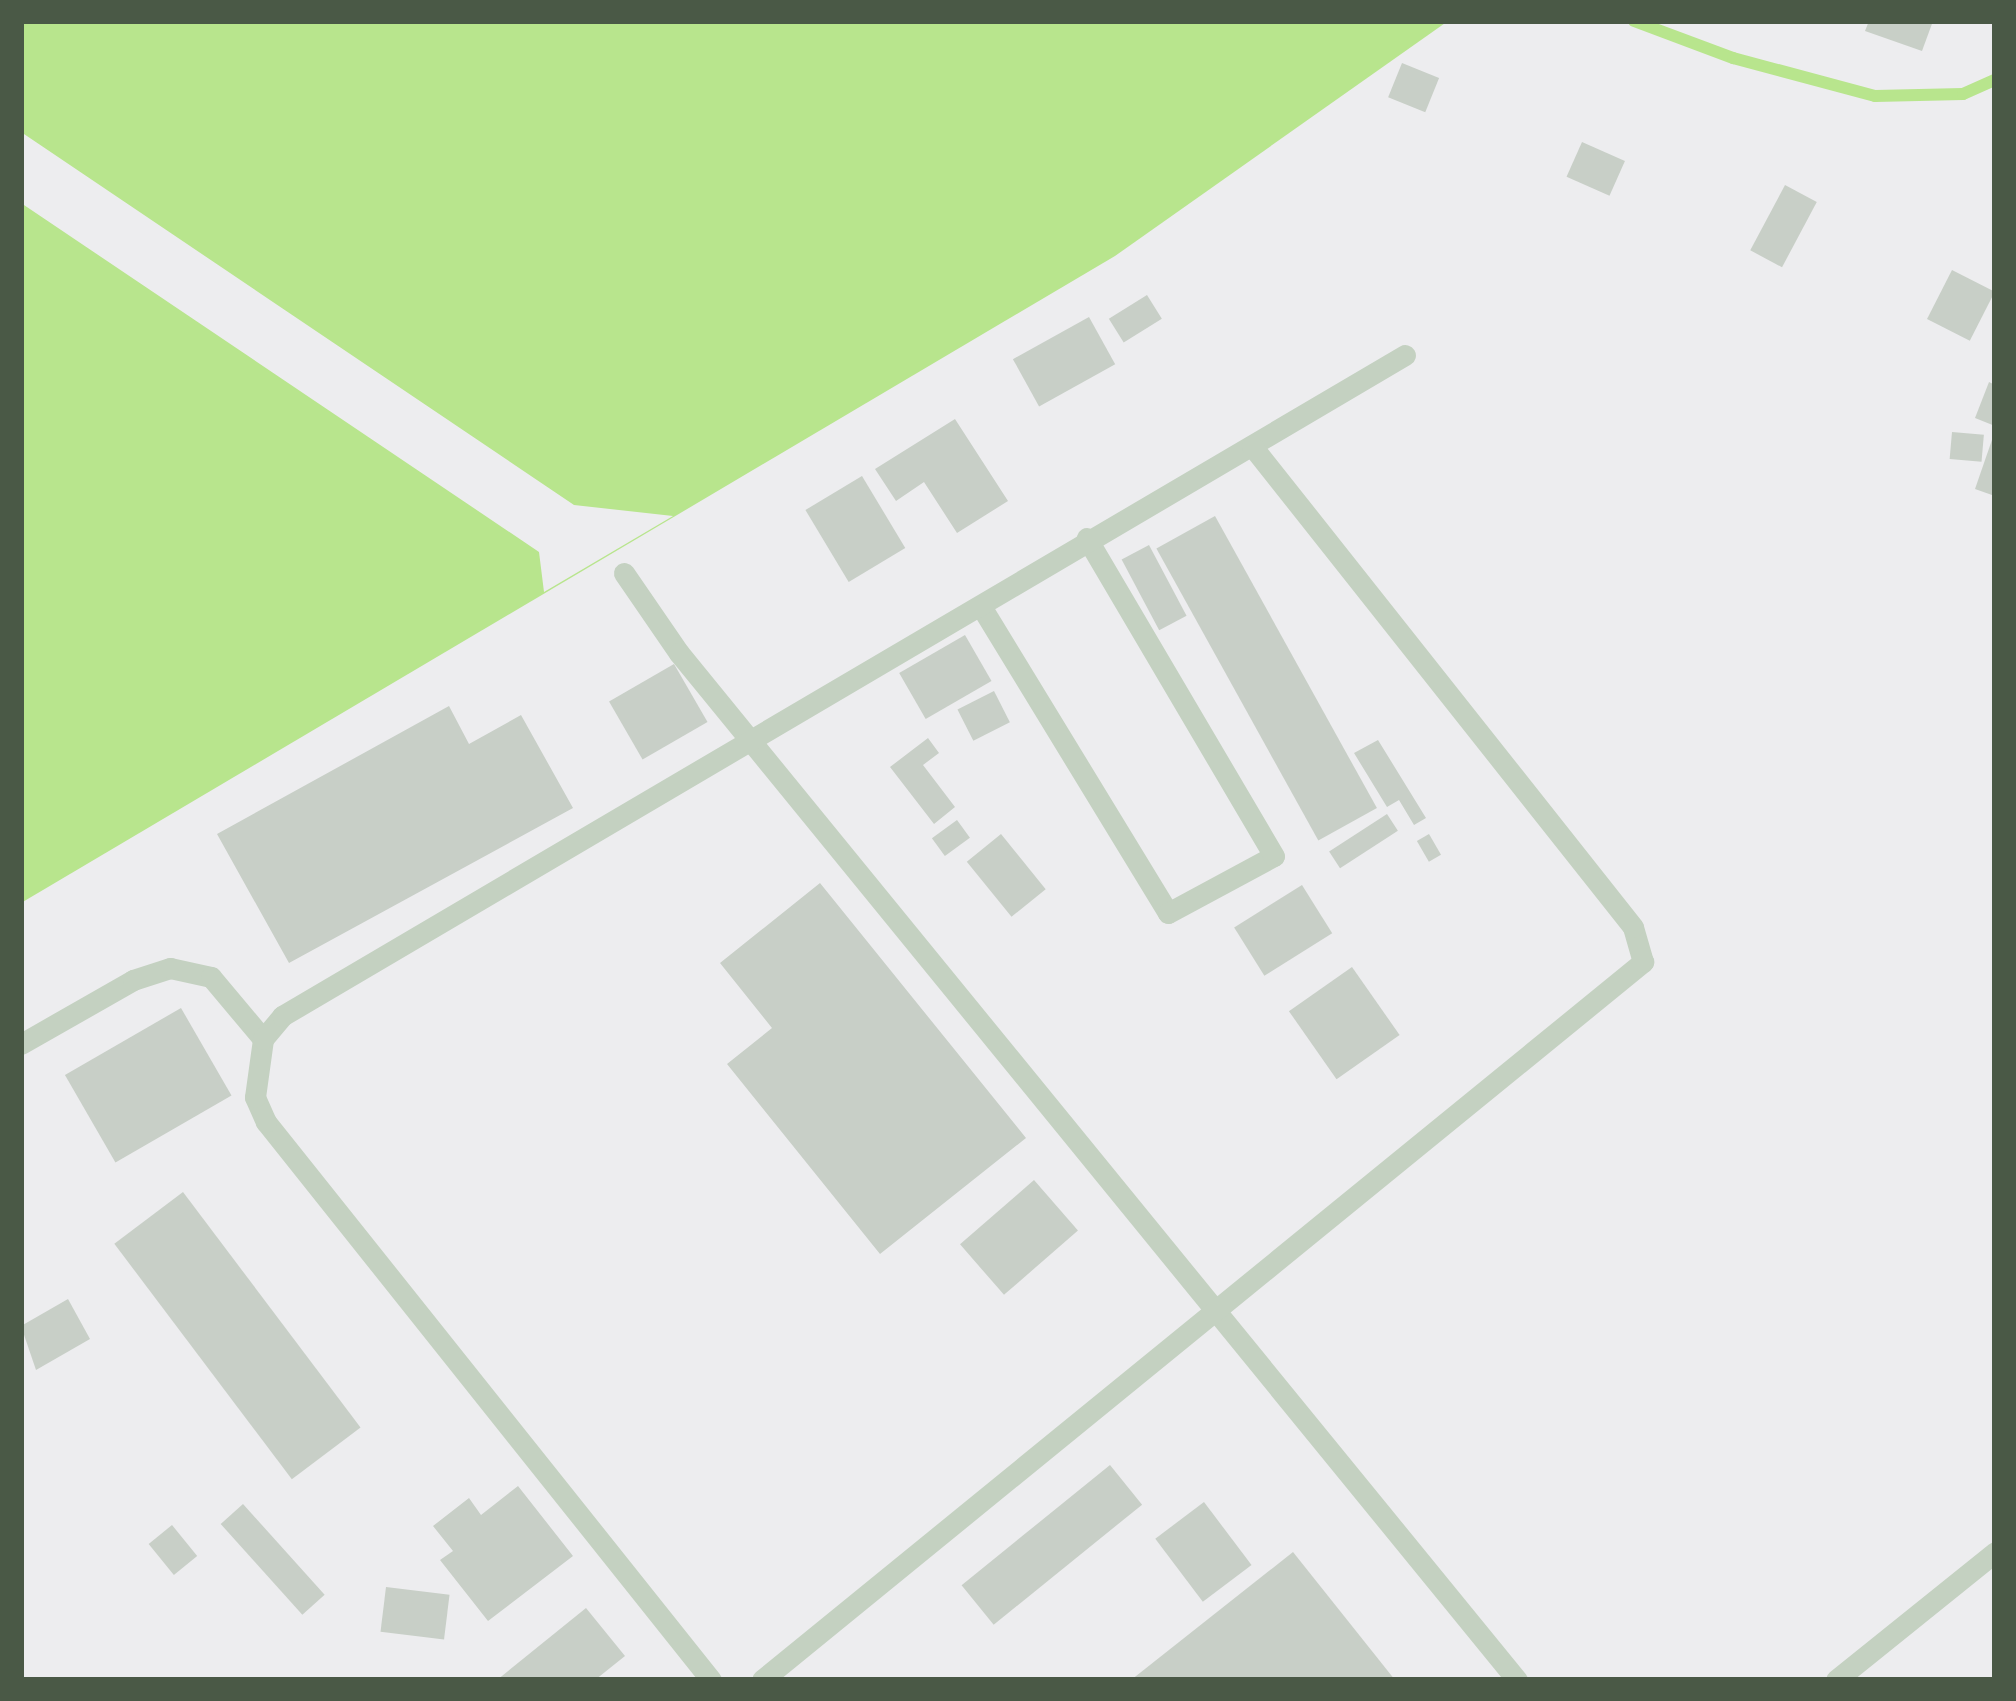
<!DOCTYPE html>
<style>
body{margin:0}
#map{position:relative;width:2016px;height:1701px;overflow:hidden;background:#ededef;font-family:Arial,sans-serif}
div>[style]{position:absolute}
.water>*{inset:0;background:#b8e58d}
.pier>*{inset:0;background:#ededef}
.stream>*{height:12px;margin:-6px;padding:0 6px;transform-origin:6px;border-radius:6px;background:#b8e58d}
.building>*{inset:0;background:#c8cfc7;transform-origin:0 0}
.service>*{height:21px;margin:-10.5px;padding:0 10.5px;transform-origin:10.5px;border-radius:10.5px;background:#c4d1c1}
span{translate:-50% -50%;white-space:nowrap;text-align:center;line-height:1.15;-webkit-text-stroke:9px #fff;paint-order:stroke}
.frame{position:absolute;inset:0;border:24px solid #4a5946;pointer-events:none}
</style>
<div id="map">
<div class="water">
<i style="clip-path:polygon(21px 21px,1448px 21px,1115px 256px,21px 903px)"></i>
</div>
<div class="pier">
<i style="clip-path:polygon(21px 132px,574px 505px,673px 516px,544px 592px,539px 552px,21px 203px)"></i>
</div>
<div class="stream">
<i style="left:1634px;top:21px;width:106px;rotate:20.5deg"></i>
<i style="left:1733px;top:58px;width:147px;rotate:15deg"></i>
<i style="left:1875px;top:96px;width:88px;rotate:-1.3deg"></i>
<i style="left:1963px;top:94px;width:35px;rotate:-24deg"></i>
</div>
<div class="building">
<i style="clip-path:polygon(1869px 21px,1933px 21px,1922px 51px,1865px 31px)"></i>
<i style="left:1402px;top:63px;width:40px;height:37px;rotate:22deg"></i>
<i style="left:1582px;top:142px;width:47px;height:38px;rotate:24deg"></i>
<i style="left:1785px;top:185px;width:36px;height:74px;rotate:28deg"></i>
<i style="left:1952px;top:270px;width:48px;height:55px;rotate:27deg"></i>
<i style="left:1147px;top:295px;width:28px;height:45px;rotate:58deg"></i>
<i style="left:1089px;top:317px;width:54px;height:87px;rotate:61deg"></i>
<i style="clip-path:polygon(1989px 382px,1995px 385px,1995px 426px,1975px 418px)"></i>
<i style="clip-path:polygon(955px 419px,1008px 501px,957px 533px,924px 482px,896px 501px,875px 469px)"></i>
<i style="left:1952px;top:432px;width:32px;height:27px;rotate:5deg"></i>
<i style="clip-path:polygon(1994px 434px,1995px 486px,1992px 495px,1975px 489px)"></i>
<i style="left:862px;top:476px;width:84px;height:66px;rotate:59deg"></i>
<i style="left:1215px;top:516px;width:334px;height:67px;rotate:61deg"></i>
<i style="left:1149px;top:545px;width:80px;height:31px;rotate:62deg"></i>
<i style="left:965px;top:635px;width:53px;height:76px;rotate:60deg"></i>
<i style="left:674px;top:664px;width:67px;height:75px;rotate:60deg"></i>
<i style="left:994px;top:691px;width:35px;height:41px;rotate:63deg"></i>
<i style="clip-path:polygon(449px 706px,469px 744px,521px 715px,573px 808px,289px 963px,217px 834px)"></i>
<i style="clip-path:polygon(928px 738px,939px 753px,923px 765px,955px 807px,934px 824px,890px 767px)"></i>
<i style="clip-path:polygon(1378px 740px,1426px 818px,1414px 825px,1399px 800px,1387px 807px,1354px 753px)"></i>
<i style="left:1387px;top:814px;width:20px;height:69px;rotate:57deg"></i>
<i style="left:957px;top:820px;width:22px;height:31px;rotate:54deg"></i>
<i style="left:1001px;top:834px;width:71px;height:44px;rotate:51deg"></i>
<i style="left:1429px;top:834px;width:24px;height:14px;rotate:60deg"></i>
<i style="clip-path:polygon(820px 883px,1026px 1138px,880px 1254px,727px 1064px,772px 1028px,720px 963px)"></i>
<i style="left:1302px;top:885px;width:57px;height:80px;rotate:58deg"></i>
<i style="left:1352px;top:967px;width:83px;height:77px;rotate:55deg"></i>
<i style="left:181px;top:1008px;width:101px;height:134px;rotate:60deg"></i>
<i style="left:1034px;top:1180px;width:67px;height:98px;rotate:49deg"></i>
<i style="left:183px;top:1192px;width:295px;height:86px;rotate:53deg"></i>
<i style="clip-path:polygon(68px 1299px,90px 1339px,36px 1370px,21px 1326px)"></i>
<i style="left:1110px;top:1465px;width:51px;height:191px;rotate:51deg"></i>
<i style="clip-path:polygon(518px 1486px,573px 1556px,488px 1621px,440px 1560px,453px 1551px,433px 1526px,469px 1498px,481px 1515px)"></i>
<i style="left:1204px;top:1502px;width:79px;height:61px;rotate:53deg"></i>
<i style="left:243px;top:1504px;width:122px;height:30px;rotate:48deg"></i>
<i style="left:172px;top:1525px;width:40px;height:30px;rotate:51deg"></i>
<i style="clip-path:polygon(1293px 1552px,1395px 1680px,1131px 1680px)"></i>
<i style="left:386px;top:1587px;width:64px;height:45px;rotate:7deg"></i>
<i style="clip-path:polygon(586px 1608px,625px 1656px,595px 1680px,497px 1680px)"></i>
</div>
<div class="service">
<i style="left:624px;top:573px;width:97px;rotate:55.5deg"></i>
<i style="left:679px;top:653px;width:1326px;rotate:50.79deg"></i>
<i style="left:982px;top:608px;width:357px;rotate:58.6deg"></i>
<i style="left:1168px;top:913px;width:120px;rotate:-28.3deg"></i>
<i style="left:1274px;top:856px;width:369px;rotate:-120.5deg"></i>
<i style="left:21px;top:1044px;width:129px;rotate:-29.7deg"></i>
<i style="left:133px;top:980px;width:39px;rotate:-18deg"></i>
<i style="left:170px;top:968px;width:42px;rotate:12.4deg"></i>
<i style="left:211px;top:977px;width:81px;rotate:50deg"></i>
<i style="left:711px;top:1680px;width:714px;rotate:-128.57deg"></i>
<i style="left:266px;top:1122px;width:27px;rotate:-114deg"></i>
<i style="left:255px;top:1097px;width:59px;rotate:-82.1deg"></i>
<i style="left:263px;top:1039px;width:30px;rotate:-50deg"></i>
<i style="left:282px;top:1016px;width:1303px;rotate:-30.48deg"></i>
<i style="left:762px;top:1680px;width:1137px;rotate:-39.18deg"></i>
<i style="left:1643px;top:962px;width:36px;rotate:-106deg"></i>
<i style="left:1633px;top:927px;width:614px;rotate:-128.38deg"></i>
<i style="left:1836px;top:1680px;width:204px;rotate:-38.8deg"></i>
</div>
<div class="frame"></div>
</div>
